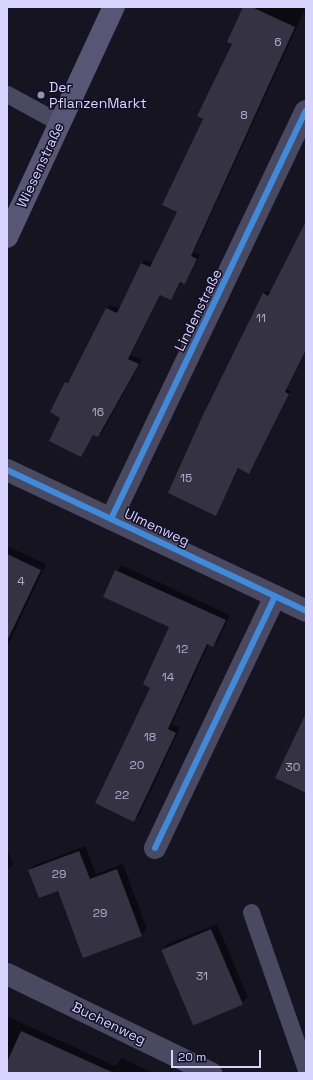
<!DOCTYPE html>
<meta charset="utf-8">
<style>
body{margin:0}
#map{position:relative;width:313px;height:1080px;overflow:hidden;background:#161421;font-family:"Space Grotesk",sans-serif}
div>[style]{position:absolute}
.shadow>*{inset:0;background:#0007}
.building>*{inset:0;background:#343243;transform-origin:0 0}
.lane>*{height:17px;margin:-8.5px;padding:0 8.5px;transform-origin:8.5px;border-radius:8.5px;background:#4a4962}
.street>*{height:22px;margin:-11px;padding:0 11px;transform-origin:11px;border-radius:11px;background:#4a4962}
.secondary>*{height:22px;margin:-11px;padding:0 11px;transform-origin:11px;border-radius:11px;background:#575674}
.cycleway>*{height:6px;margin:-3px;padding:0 3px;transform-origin:3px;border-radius:3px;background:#408adc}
.dots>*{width:11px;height:11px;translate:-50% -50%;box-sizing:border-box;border:2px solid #130f26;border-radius:50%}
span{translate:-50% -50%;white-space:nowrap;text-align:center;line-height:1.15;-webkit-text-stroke:3px #130f26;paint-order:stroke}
.number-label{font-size:12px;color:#b0acd0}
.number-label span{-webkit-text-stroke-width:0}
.poi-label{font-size:14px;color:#d9d4ff}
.left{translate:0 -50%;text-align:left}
.street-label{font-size:14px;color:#d9d4ff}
.frame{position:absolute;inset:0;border:8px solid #d9d4ff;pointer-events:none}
.scale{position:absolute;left:171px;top:1050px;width:90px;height:18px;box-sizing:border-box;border:2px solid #d9d4ff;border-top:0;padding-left:5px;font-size:12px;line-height:14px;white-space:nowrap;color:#d9d4ff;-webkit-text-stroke:3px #130f26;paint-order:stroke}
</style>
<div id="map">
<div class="shadow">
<i style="clip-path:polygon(244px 7px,306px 7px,194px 252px,200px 255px,188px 279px,185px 283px,182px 281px,171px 299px,161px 294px,131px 355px,142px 360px,102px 433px,98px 436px,94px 434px,81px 456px,62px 418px,66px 382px,71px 380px,107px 308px,110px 305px,120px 309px,142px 263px,145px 260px,153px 263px,178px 212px,205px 118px)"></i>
<i style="clip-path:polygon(306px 223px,306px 352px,287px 389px,291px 391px,252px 469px,249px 473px,239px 468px,216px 514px,264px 294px,267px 291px,271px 292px)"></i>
<i style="clip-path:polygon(7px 546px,46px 564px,7px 647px)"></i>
<i style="clip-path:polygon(121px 565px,230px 615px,218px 641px,213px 646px,209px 644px,172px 724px,180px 728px,139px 816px,134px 820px,152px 687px,170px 627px,104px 597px)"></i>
<i style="clip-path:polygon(85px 846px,96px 874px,123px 864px,147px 929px,141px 935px,59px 890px,29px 870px,35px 865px)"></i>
<i style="clip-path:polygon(7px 848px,13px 865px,7px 871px)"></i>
<i style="clip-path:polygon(217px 924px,248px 997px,242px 1003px,162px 950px,168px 944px)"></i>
<i style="clip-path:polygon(7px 1016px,115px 1066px,122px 1058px,153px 1073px,19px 1073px,7px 1068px)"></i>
</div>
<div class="building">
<i style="clip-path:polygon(243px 7px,252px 7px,295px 27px,191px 256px,197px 259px,185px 284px,180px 282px,171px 300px,160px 295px,128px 359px,139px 364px,98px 437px,93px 435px,81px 457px,49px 441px,60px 418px,50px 412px,65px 382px,68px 383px,106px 308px,117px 313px,141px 263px,150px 267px,177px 212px,162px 205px,203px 119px,197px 116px,232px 44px,227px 42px)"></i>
<i style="clip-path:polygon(306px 221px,306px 350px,285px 392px,289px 394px,249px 474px,238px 468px,216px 516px,168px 493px,202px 417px,263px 293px,268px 296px)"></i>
<i style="clip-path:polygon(7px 554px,41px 570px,7px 641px)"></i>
<i style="clip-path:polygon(115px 570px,226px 620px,213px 647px,207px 644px,194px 672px,168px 729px,176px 733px,134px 822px,95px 803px,150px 688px,143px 684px,169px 627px,103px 597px)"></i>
<i style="clip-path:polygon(306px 713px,306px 793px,275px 778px)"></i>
<i style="clip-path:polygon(79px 851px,90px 879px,117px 869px,142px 936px,83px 958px,58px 891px,39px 898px,28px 870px)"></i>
<i style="left:211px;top:929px;width:82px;height:54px;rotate:67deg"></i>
<i style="clip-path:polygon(21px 1031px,114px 1073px,7px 1073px,7px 1062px)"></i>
</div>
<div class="lane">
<i style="left:7px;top:94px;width:60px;rotate:28.7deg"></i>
<i style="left:251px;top:912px;width:167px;rotate:70.8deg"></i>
</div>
<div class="street">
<i style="left:7px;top:470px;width:331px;rotate:25.2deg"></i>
<i style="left:111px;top:519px;width:452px;rotate:-64.5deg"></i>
<i style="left:155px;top:848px;width:279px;rotate:-64.5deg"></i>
<i style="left:7px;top:974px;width:227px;rotate:25.9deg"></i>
</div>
<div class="secondary">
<i style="left:7px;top:237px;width:254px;rotate:-65.1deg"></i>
</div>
<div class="cycleway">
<i style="left:7px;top:470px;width:331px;rotate:25.2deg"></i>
<i style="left:111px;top:519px;width:452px;rotate:-64.5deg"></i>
<i style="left:155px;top:848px;width:279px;rotate:-64.5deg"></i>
</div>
<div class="dots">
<i style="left:41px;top:95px;background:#9591b1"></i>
</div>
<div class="number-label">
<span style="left:278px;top:43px">6</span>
<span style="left:244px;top:116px">8</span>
<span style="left:261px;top:319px">11</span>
<span style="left:98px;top:413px">16</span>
<span style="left:186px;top:479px">15</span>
<span style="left:21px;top:582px">4</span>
<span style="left:182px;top:650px">12</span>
<span style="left:168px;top:678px">14</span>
<span style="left:150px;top:738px">18</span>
<span style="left:137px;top:766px">20</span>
<span style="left:293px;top:768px">30</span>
<span style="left:122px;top:796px">22</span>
<span style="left:59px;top:875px">29</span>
<span style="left:100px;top:914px">29</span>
<span style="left:202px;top:977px">31</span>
</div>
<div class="poi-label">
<span class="left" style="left:49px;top:95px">Der<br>PflanzenMarkt</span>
</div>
<div class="street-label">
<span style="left:40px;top:165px;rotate:-65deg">Wiesenstraße</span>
<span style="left:198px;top:310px;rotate:-64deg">Lindenstraße</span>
<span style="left:157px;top:527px;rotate:25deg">Ulmenweg</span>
<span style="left:109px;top:1023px;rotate:26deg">Buchenweg</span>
</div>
<div class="frame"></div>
<div class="scale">20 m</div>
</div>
